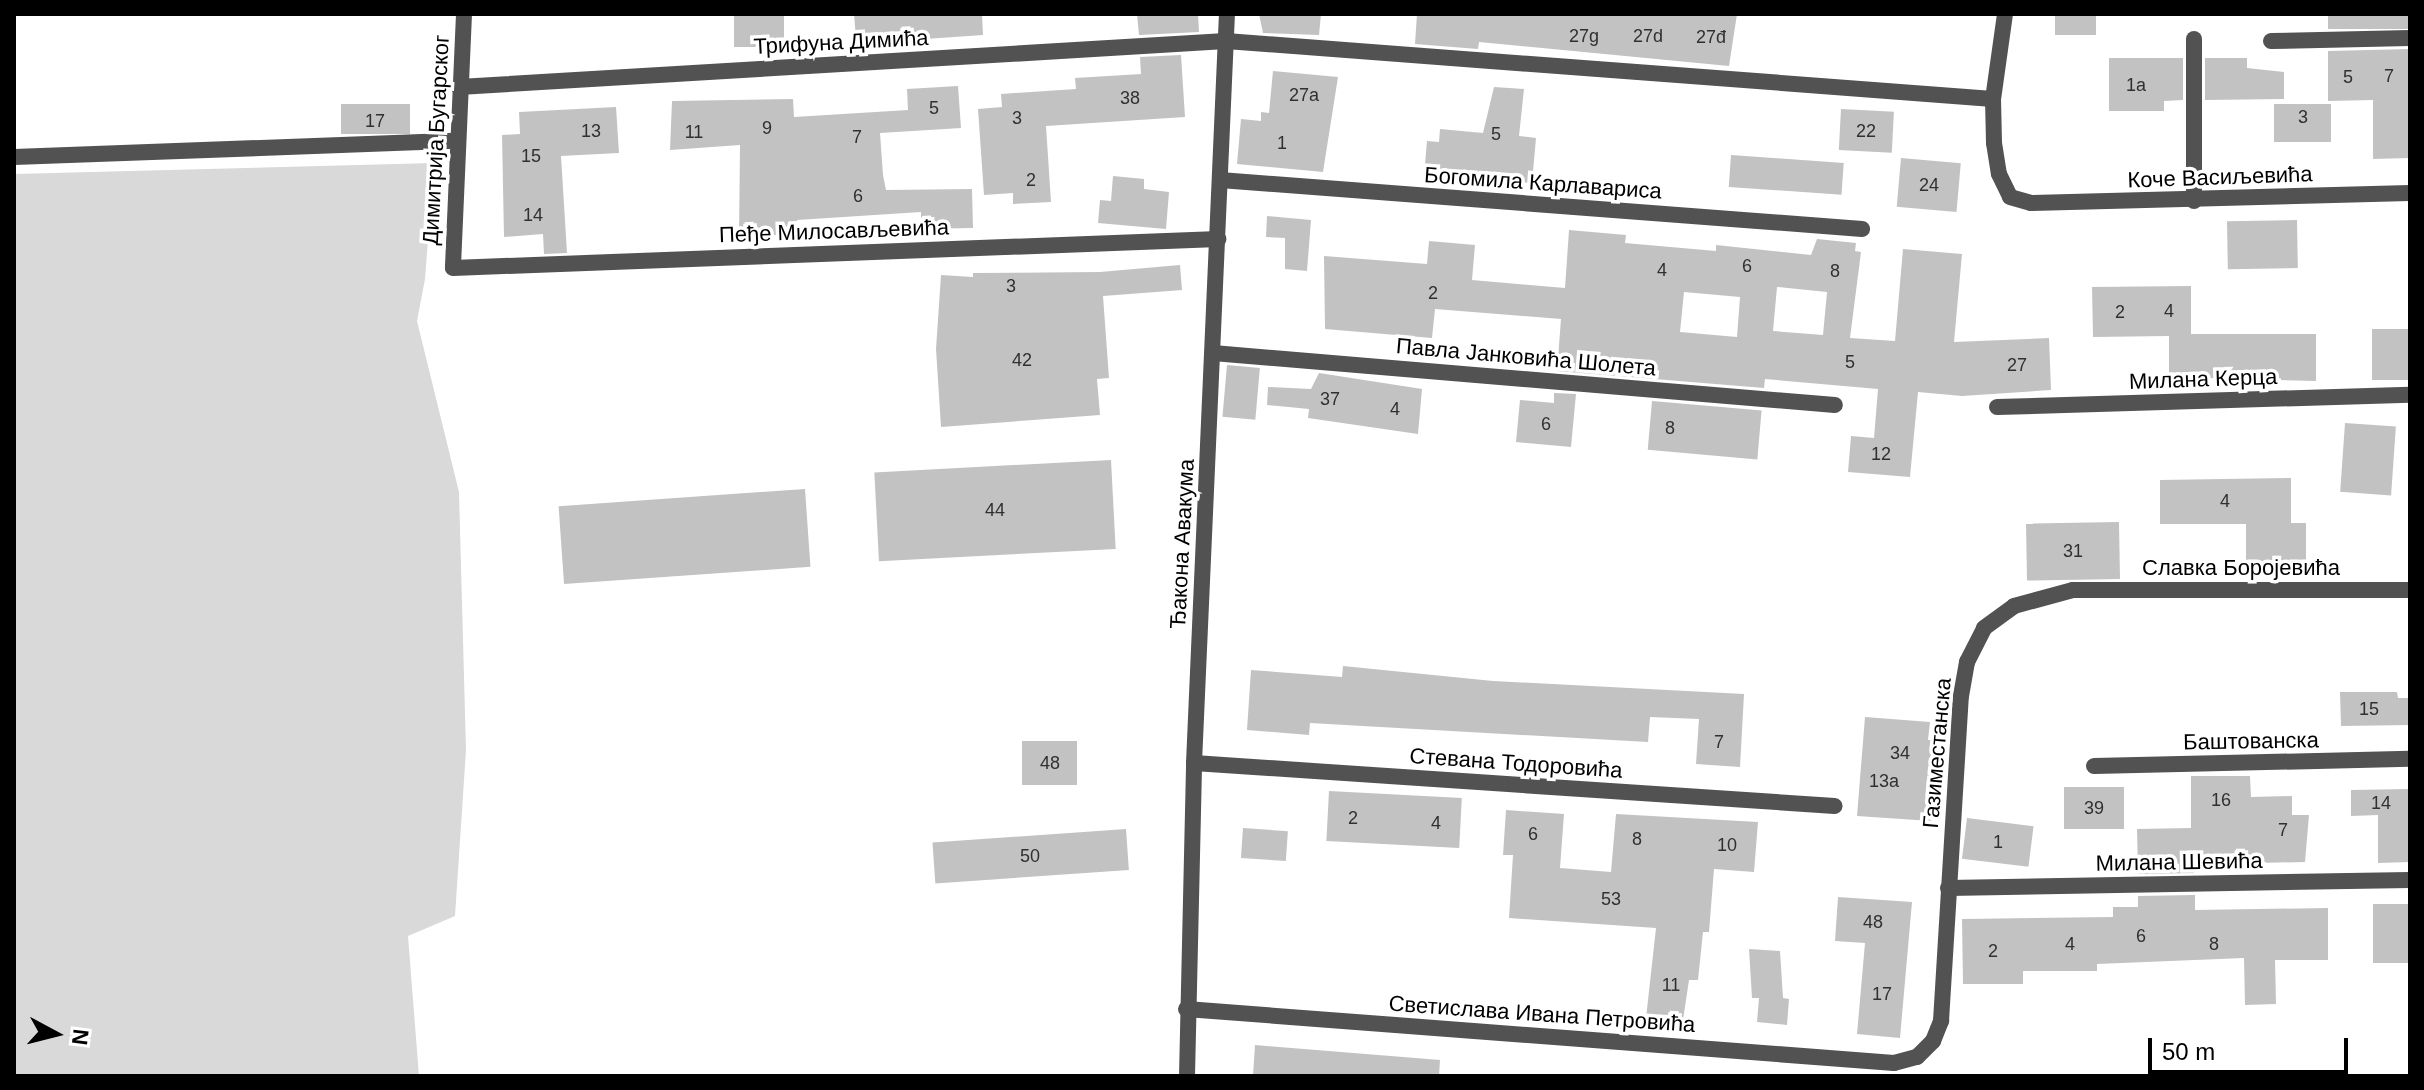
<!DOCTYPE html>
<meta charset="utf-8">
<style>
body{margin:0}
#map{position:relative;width:2424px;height:1090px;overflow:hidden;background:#fff;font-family:Arial,sans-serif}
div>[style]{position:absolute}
.green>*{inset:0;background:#d9d9d9}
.building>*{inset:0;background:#c2c2c2;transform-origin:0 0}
.street>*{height:16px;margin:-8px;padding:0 8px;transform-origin:8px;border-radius:8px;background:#525252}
span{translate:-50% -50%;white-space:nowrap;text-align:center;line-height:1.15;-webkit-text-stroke:7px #fff;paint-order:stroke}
.number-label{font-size:18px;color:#303030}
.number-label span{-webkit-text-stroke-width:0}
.street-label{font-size:22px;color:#000}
.frame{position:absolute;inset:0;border:16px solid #000;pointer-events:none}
.north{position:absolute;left:16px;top:994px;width:80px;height:80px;-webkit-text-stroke:6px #fff;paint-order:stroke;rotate:97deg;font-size:22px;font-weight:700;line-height:32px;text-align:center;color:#000}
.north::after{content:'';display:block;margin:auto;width:28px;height:36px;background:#000;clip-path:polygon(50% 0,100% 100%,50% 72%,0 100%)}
.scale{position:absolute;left:2148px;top:1038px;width:200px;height:36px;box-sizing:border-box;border:4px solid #000;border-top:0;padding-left:10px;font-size:24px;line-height:28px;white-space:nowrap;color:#000;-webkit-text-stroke:6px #fff;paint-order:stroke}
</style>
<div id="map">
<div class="green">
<i style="clip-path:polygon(434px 163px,425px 279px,417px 321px,459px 492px,466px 750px,455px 916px,408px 936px,419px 1076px,14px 1076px,14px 174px)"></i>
</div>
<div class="building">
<i style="left:734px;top:14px;width:50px;height:33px"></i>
<i style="clip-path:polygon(854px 14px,982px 14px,983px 35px,896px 41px,896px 48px,857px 50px)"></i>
<i style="clip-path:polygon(1137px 14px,1198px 14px,1199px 32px,1139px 35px)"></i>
<i style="clip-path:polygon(1259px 14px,1321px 14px,1319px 35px,1263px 33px)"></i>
<i style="clip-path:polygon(1417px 14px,1737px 14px,1729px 66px,1479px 42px,1478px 49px,1415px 44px)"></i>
<i style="left:2055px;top:14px;width:41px;height:21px"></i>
<i style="left:2328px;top:14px;width:82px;height:15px"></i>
<i style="clip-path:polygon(2410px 49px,2410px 158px,2373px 159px,2373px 100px,2328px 101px,2328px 51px)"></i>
<i style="clip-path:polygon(1181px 55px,1185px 117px,1046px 126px,1051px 202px,1013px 204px,1013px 193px,984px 195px,978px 109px,1002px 107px,1001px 94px,1076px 89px,1075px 78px,1141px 74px,1140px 57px)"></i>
<i style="clip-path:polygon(2109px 58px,2183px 58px,2183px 100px,2164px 101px,2164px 111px,2109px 111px)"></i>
<i style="clip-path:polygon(2205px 58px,2247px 58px,2247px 68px,2284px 72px,2284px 99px,2205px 100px)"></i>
<i style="clip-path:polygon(1273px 71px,1338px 77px,1323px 172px,1237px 164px,1241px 119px,1261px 121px,1261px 112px,1269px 113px)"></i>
<i style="clip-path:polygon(958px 86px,961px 128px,880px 133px,883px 175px,886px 190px,972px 189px,973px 228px,921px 229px,921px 212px,797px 220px,797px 234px,739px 237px,740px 145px,670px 150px,672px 101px,793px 99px,794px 117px,908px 110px,907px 89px)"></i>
<i style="clip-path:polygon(1494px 87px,1524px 89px,1519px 136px,1536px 138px,1532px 183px,1424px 176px,1427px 141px,1439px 142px,1440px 129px,1483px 133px)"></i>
<i style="left:341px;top:104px;width:69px;height:30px"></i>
<i style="left:2274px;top:104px;width:57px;height:38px"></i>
<i style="clip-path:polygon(616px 107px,619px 153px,561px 156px,567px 253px,544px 254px,543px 234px,504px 237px,502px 135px,520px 134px,519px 112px)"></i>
<i style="left:1841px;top:109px;width:53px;height:41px;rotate:3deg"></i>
<i style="left:1731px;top:155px;width:113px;height:32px;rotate:4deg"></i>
<i style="left:1901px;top:158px;width:60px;height:49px;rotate:5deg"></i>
<i style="clip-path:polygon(1113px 176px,1144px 179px,1144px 189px,1169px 192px,1166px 229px,1098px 223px,1100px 200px,1111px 201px)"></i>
<i style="clip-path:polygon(1267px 216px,1311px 220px,1307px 271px,1285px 269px,1285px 238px,1266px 237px)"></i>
<i style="left:2297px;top:220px;width:48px;height:70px;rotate:89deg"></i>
<i style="clip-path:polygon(evenodd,1569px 230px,1626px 235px,1625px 243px,1716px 251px,1716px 245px,1811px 255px,1817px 239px,1856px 243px,1855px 251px,1861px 252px,1850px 338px,1895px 341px,1903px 249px,1962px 254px,1954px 342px,2049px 338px,2051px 390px,1962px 396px,1918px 392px,1910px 477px,1848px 472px,1851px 436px,1874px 438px,1878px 389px,1765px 379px,1764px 388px,1557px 371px,1561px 319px,1435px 309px,1432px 338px,1325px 329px,1324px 256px,1427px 264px,1429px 241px,1475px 245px,1472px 280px,1565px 288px,1569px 230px,1777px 287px,1827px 292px,1823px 335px,1773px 331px,1777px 287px,1569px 230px,1684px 292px,1740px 297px,1737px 337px,1680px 332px,1684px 292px)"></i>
<i style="clip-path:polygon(1180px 265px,1182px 290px,1103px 296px,1109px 378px,1097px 379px,1100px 415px,941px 427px,936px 349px,941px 275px,973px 277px,973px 273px,1100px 272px)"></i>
<i style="clip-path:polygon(2191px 286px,2191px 334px,2316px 334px,2316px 381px,2169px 377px,2169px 336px,2093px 337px,2092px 287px)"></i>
<i style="left:2410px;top:329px;width:51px;height:38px;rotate:90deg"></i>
<i style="left:1227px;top:365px;width:33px;height:52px;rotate:5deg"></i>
<i style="clip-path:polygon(1319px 373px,1422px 389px,1418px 434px,1308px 418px,1309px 409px,1267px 405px,1268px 387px,1311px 389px)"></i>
<i style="clip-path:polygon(1554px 393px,1576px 394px,1571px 447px,1516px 442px,1520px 400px,1554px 403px)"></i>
<i style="left:1652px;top:401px;width:110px;height:49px;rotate:5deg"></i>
<i style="left:2345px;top:423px;width:51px;height:69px;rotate:4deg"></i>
<i style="left:1111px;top:460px;width:89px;height:237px;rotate:87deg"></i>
<i style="clip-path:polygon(2291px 478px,2291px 523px,2306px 523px,2306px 566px,2246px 566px,2246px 524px,2160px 524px,2160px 480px)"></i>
<i style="left:805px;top:489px;width:78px;height:247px;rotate:86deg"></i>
<i style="left:2119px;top:522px;width:57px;height:93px;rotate:89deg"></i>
<i style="clip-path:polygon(1343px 666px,1493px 681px,1744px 694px,1740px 767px,1696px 764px,1699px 719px,1650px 717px,1648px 742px,1310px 723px,1309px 735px,1247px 730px,1251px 670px,1342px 677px)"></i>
<i style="clip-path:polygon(2340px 692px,2397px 692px,2398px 698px,2410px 698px,2410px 725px,2341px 726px)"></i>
<i style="clip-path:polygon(1865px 717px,1930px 722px,1928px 740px,1938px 740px,1931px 821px,1857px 816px)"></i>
<i style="left:1022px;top:741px;width:55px;height:44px"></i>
<i style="clip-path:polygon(2191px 776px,2250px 776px,2251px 797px,2292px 796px,2292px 815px,2309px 815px,2305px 862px,2257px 863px,2257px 855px,2194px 856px,2194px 873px,2138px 874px,2137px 829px,2191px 828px)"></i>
<i style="left:2064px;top:787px;width:60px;height:42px"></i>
<i style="clip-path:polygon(2410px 789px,2410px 862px,2378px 863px,2378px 815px,2351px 816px,2351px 790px)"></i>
<i style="left:1329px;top:791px;width:133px;height:50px;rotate:3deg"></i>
<i style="clip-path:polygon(1506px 810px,1564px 814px,1560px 868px,1611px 872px,1616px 814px,1758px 822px,1754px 872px,1714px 869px,1709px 932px,1703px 932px,1698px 980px,1689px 980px,1683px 1020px,1646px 1018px,1656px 928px,1509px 918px,1513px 855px,1503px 855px)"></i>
<i style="left:1967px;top:818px;width:67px;height:41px;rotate:7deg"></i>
<i style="left:1243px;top:828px;width:45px;height:30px;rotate:4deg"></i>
<i style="left:1126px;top:829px;width:41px;height:194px;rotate:86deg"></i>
<i style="clip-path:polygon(2195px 895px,2195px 910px,2328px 908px,2328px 960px,2275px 960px,2276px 1004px,2245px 1005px,2244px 958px,2097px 964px,2097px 971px,2023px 971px,2023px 984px,1963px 984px,1962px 919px,2113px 917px,2113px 907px,2138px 907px,2138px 896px)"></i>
<i style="clip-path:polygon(1838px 897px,1912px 902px,1900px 1038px,1857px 1034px,1865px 943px,1835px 941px)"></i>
<i style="left:2410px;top:904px;width:59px;height:37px;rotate:90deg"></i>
<i style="clip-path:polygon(1749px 949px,1780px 951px,1783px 998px,1789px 999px,1787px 1025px,1757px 1022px,1759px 998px,1752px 998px)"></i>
<i style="clip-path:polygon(1255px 1045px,1440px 1060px,1439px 1076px,1253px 1076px)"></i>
</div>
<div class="street">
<i style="left:464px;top:14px;width:254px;rotate:92.5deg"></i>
<i style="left:453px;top:268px;width:766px;rotate:-2.17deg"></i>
<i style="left:2005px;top:14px;width:86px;rotate:98deg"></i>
<i style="left:1993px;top:99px;width:44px;rotate:88.7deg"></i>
<i style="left:1994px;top:143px;width:31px;rotate:81deg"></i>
<i style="left:1999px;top:174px;width:25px;rotate:64deg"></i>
<i style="left:2010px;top:197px;width:22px;rotate:16deg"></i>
<i style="left:2031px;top:203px;width:379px;rotate:-1.5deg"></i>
<i style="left:2271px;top:41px;width:139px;rotate:-1.2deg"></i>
<i style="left:459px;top:87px;width:768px;rotate:-3.43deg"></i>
<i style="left:1226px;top:41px;width:769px;rotate:4.32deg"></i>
<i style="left:14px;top:157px;width:441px;rotate:-2.1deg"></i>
<i style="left:1220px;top:180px;width:644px;rotate:4.36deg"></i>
<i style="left:2194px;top:201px;width:162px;rotate:-90deg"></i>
<i style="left:1213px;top:353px;width:624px;rotate:4.78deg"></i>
<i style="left:1997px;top:407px;width:413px;rotate:-1.7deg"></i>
<i style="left:1194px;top:763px;width:642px;rotate:3.84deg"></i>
<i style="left:2094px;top:766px;width:316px;rotate:-1.3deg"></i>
<i style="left:1948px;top:888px;width:462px;rotate:-1deg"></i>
<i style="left:1186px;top:1009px;width:710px;rotate:4.36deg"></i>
<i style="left:1894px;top:1063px;width:24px;rotate:-15deg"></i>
<i style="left:1917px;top:1057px;width:23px;rotate:-45deg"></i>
<i style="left:1933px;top:1041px;width:22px;rotate:-68deg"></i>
<i style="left:1941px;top:1021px;width:326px;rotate:-86.5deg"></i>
<i style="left:1961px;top:696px;width:35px;rotate:-80deg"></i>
<i style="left:1967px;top:662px;width:38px;rotate:-63deg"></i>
<i style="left:1984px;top:628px;width:37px;rotate:-36deg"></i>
<i style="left:2014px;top:606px;width:61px;rotate:-15.2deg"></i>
<i style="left:2073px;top:590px;width:337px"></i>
<i style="left:1187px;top:1076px;width:313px;rotate:-88.7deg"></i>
<i style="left:1194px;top:763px;width:750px;rotate:-87.48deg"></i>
</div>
<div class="number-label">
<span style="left:1584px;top:36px">27g</span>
<span style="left:1648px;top:36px">27d</span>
<span style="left:1711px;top:37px">27đ</span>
<span style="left:2389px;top:76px">7</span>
<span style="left:2348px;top:77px">5</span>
<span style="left:2136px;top:85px">1a</span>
<span style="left:1304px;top:95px">27a</span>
<span style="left:1130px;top:98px">38</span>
<span style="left:934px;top:108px">5</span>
<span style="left:2303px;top:117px">3</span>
<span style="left:1017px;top:118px">3</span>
<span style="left:375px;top:121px">17</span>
<span style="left:767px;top:128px">9</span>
<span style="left:591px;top:131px">13</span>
<span style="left:1866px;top:131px">22</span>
<span style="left:694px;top:132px">11</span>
<span style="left:1496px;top:134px">5</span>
<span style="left:857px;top:137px">7</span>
<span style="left:1282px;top:143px">1</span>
<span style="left:531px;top:156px">15</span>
<span style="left:1031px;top:180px">2</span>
<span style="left:1929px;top:185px">24</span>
<span style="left:858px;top:196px">6</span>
<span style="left:533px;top:215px">14</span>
<span style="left:1747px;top:266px">6</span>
<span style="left:1662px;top:270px">4</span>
<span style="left:1835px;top:271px">8</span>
<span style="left:1011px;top:286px">3</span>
<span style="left:1433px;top:293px">2</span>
<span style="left:2169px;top:311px">4</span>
<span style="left:2120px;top:312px">2</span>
<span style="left:1022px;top:360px">42</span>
<span style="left:1850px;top:362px">5</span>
<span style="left:2017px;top:365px">27</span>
<span style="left:1330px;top:399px">37</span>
<span style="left:1395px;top:409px">4</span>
<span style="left:1546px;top:424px">6</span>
<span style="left:1670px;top:428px">8</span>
<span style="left:1881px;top:454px">12</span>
<span style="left:2225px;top:501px">4</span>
<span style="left:995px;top:510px">44</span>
<span style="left:2073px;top:551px">31</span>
<span style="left:2369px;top:709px">15</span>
<span style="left:1719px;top:742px">7</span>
<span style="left:1900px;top:753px">34</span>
<span style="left:1050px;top:763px">48</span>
<span style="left:1884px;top:781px">13a</span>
<span style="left:2221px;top:800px">16</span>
<span style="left:2381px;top:803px">14</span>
<span style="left:2094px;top:808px">39</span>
<span style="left:1353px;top:818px">2</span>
<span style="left:1436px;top:823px">4</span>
<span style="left:2283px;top:830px">7</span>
<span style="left:1533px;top:834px">6</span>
<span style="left:1637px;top:839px">8</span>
<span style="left:1998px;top:842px">1</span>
<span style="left:1727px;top:845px">10</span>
<span style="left:1030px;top:856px">50</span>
<span style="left:1611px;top:899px">53</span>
<span style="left:1873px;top:922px">48</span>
<span style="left:2141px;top:936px">6</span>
<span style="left:2070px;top:944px">4</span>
<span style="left:2214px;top:944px">8</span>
<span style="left:1993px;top:951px">2</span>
<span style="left:1671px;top:985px">11</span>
<span style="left:1882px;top:994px">17</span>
</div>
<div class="street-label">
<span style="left:841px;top:42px;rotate:-3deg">Трифуна Димића</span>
<span style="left:436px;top:140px;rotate:-87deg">Димитрија Бугарског</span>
<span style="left:2220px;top:177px;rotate:-2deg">Коче Васиљевића</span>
<span style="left:1543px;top:183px;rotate:4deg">Богомила Карлавариса</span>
<span style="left:834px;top:231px;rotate:-2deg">Пеђе Милосављевића</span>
<span style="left:1526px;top:357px;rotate:5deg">Павла Јанковића Шолета</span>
<span style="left:2203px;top:379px;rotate:-2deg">Милана Керца</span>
<span style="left:1182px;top:544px;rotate:-87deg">Ђакона Авакума</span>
<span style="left:2241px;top:568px">Славка Боројевића</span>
<span style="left:2251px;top:741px;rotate:-1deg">Баштованска</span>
<span style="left:1937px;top:753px;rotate:-85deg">Газиместанска</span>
<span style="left:1516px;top:763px;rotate:4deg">Стевана Тодоровића</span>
<span style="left:2179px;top:862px;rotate:-1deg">Милана Шевића</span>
<span style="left:1542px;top:1014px;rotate:4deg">Светислава Ивана Петровића</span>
</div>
<div class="frame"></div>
<div class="north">N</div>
<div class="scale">50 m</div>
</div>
